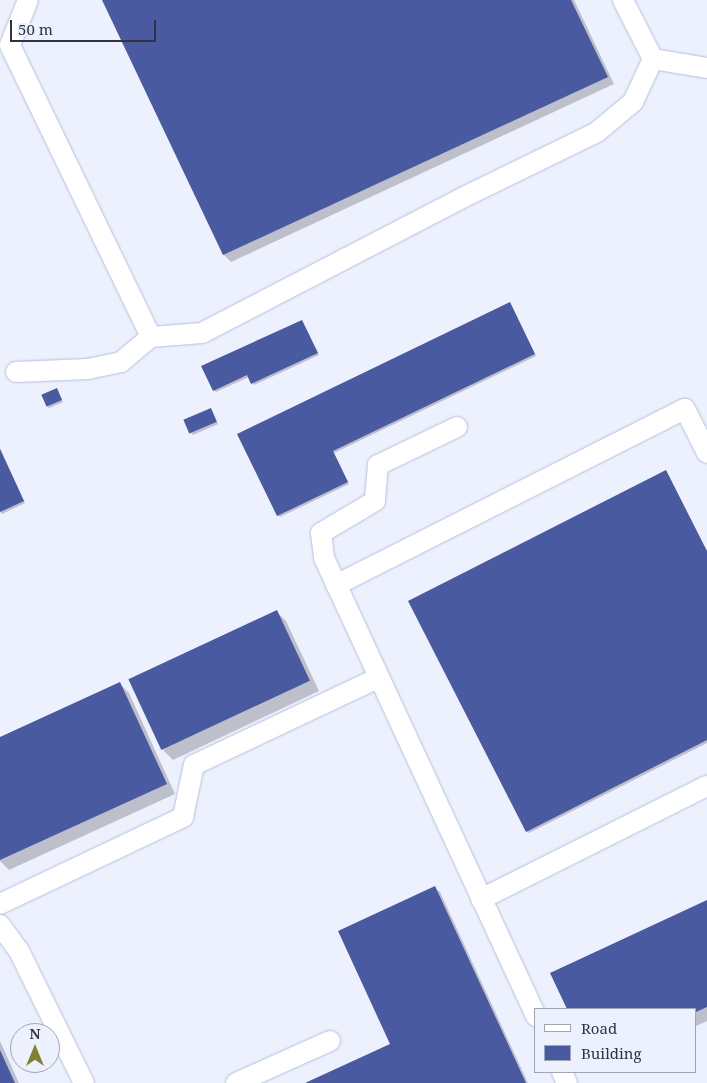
<!DOCTYPE html>
<style>
body{margin:0}
#map{position:relative;width:707px;height:1083px;overflow:hidden;background:#edf1fe;font-family:"Noto Serif",serif}
div>[style]{position:absolute}
.shadow>*{inset:0;background:#0003}
.building>*{inset:0;background:#4a5aa1;transform-origin:0 0}
.roads{filter:drop-shadow(0 0 1px #b6bfde) drop-shadow(0 0 1px #b6bfde)}
.minor>*{height:20px;margin:-10px;padding:0 10px;transform-origin:10px;border-radius:10px;background:#fff}
span{translate:-50% -50%;white-space:nowrap;text-align:center;line-height:1.15;-webkit-text-stroke:5px #edf1fe;paint-order:stroke}
.legend{position:absolute;left:534px;top:1008px;width:162px;height:65px;box-sizing:border-box;background:#edf1fe;border:1px solid #a1a5b2;margin:0;padding:6px 9px;list-style:none;font-size:15px;color:#303340}
.legend li{display:flex;align-items:center;gap:10px;height:25px}
.legend b{width:25px;border:1px solid #a1a5b2}
.north{position:absolute;left:10px;top:1023px;width:50px;height:50px;box-sizing:border-box;background:#edf1fe;border:1px solid #a1a5b2;border-radius:50%;rotate:0deg;font-size:14px;font-weight:700;line-height:20px;text-align:center;color:#303340}
.north::after{content:'';display:block;margin:auto;width:18px;height:22px;background:#7e822c;clip-path:polygon(50% 0,100% 100%,50% 72%,0 100%)}
.scale{position:absolute;left:10px;top:20px;width:146px;height:22px;box-sizing:border-box;border:2px solid #303340;border-top:0;padding-left:6px;font-size:15px;line-height:18px;white-space:nowrap;color:#303340;-webkit-text-stroke:4px #edf1fe;paint-order:stroke}
</style>
<div id="map">
<div class="shadow">
<i style="clip-path:polygon(104px 0,574px 0,614px 84px,231px 262px,224px 255px)"></i>
<i style="clip-path:polygon(510px 303px,536px 356px,334px 453px,349px 484px,280px 517px,278px 515px,239px 435px)"></i>
<i style="clip-path:polygon(302px 321px,319px 355px,254px 385px,249px 377px,216px 392px,214px 390px)"></i>
<i style="clip-path:polygon(58px 392px,63px 402px,49px 408px,47px 406px)"></i>
<i style="clip-path:polygon(211px 409px,218px 424px,193px 435px,191px 433px)"></i>
<i style="clip-path:polygon(0 448px,25px 503px,2px 514px,0 511px)"></i>
<i style="clip-path:polygon(707px 551px,707px 743px,529px 833px,527px 831px)"></i>
<i style="clip-path:polygon(276px 611px,286px 621px,319px 691px,173px 760px,163px 750px)"></i>
<i style="clip-path:polygon(120px 684px,129px 693px,175px 794px,9px 870px,0 861px,0 739px)"></i>
<i style="clip-path:polygon(435px 888px,440px 892px,528px 1083px,308px 1083px,391px 1044px)"></i>
<i style="clip-path:polygon(707px 901px,707px 1021px,696px 1026px,696px 1009px,568px 1009px,552px 974px)"></i>
<i style="clip-path:polygon(0 1041px,19px 1083px,0 1083px)"></i>
</div>
<div class="building">
<i style="clip-path:polygon(102px 0,571px 0,608px 77px,223px 255px)"></i>
<i style="clip-path:polygon(510px 302px,535px 354px,333px 451px,348px 482px,277px 516px,237px 434px)"></i>
<i style="clip-path:polygon(302px 320px,318px 353px,251px 384px,247px 375px,213px 391px,201px 366px)"></i>
<i style="left:57px;top:388px;width:13px;height:17px;rotate:67deg"></i>
<i style="left:211px;top:408px;width:15px;height:30px;rotate:67deg"></i>
<i style="clip-path:polygon(0 449px,24px 501px,0 512px)"></i>
<i style="clip-path:polygon(666px 470px,707px 551px,707px 740px,526px 832px,408px 601px)"></i>
<i style="left:277px;top:610px;width:78px;height:164px;rotate:65deg"></i>
<i style="clip-path:polygon(120px 682px,167px 784px,0 860px,0 737px)"></i>
<i style="clip-path:polygon(435px 886px,526px 1083px,305px 1083px,390px 1044px,338px 931px)"></i>
<i style="clip-path:polygon(707px 900px,707px 1007px,696px 1012px,696px 1009px,567px 1009px,550px 973px)"></i>
<i style="clip-path:polygon(0 1050px,15px 1083px,0 1083px)"></i>
</div>
<div class="roads">
<div class="minor">
<i style="left:653px;top:59px;width:55px;rotate:9.5deg"></i>
<i style="left:151px;top:337px;width:51px;rotate:-4.5deg"></i>
<i style="left:202px;top:333px;width:295px;rotate:-27.4deg"></i>
<i style="left:464px;top:197px;width:148px;rotate:-26deg"></i>
<i style="left:597px;top:132px;width:47px;rotate:-39.8deg"></i>
<i style="left:633px;top:102px;width:47px;rotate:-65.1deg"></i>
<i style="left:653px;top:59px;width:66px;rotate:-117deg"></i>
<i style="left:16px;top:372px;width:72px;rotate:-2.4deg"></i>
<i style="left:88px;top:369px;width:34px;rotate:-12deg"></i>
<i style="left:121px;top:362px;width:39px;rotate:-40deg"></i>
<i style="left:151px;top:337px;width:324px;rotate:-115.8deg"></i>
<i style="left:10px;top:45px;width:48px;rotate:-68.2deg"></i>
<i style="left:457px;top:427px;width:88px;rotate:154.3deg"></i>
<i style="left:378px;top:465px;width:36px;rotate:95deg"></i>
<i style="left:375px;top:501px;width:63px;rotate:149.3deg"></i>
<i style="left:321px;top:533px;width:25px;rotate:83deg"></i>
<i style="left:324px;top:558px;width:505px;rotate:65.16deg"></i>
<i style="left:336px;top:585px;width:391px;rotate:-26.8deg"></i>
<i style="left:685px;top:409px;width:49px;rotate:63.4deg"></i>
<i style="left:481px;top:899px;width:253px;rotate:-26.6deg"></i>
<i style="left:0;top:904px;width:203px;rotate:-25.4deg"></i>
<i style="left:183px;top:817px;width:53px;rotate:-78.1deg"></i>
<i style="left:194px;top:765px;width:204px;rotate:-25.3deg"></i>
<i style="left:0;top:925px;width:32px;rotate:54deg"></i>
<i style="left:19px;top:951px;width:147px;rotate:63.8deg"></i>
<i style="left:562px;top:1072px;width:12px;rotate:66deg"></i>
<i style="left:236px;top:1083px;width:103px;rotate:-24.1deg"></i>
</div>
</div>
<ul class="legend">
<li><b style="height:6px;background:#fff"></b>Road</li>
<li><b style="height:14px;background:#4a5aa1"></b>Building</li>
</ul>
<div class="north">N</div>
<div class="scale">50 m</div>
</div>
